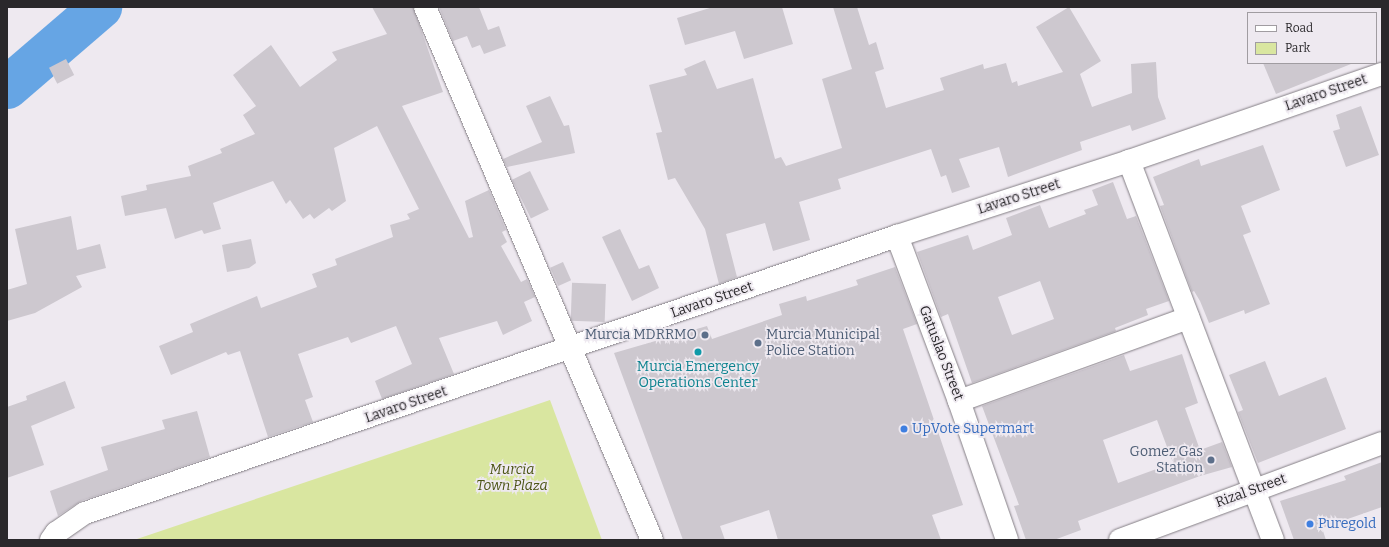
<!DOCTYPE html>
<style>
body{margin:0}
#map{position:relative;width:1389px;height:547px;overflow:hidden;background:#eee9f0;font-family:Bitter,serif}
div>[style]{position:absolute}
.green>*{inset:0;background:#d9e6a0}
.river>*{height:43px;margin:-21.5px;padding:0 21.5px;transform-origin:21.5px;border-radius:21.5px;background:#66a5e4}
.building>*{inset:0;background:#cdc8cf;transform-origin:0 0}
.roads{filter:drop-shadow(0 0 1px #847f85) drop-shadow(0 0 1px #847f85)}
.minor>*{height:22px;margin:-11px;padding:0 11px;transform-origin:11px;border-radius:11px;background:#fff}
.dots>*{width:11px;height:11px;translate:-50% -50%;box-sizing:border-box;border:2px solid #eee9f0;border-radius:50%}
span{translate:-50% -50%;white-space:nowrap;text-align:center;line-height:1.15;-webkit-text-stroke:3.5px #eee9f0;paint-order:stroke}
.street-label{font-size:14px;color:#2a282b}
.service-label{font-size:14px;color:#4e5e75}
.right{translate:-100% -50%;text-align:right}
.left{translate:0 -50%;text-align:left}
.culture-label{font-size:14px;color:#0d838f}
.shop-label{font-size:14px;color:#366cbe}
.park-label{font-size:14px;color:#4c5515;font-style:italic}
.frame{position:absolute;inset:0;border:8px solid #2a282b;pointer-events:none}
.legend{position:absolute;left:1247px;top:12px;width:130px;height:52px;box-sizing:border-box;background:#eee9f0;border:1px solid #a09ca1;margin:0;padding:5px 7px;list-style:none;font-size:12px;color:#2a282b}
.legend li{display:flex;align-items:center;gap:8px;height:20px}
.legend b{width:20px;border:1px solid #a09ca1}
</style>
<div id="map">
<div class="green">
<i style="clip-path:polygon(550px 400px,602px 540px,134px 540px)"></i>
</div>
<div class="river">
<i style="left:7px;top:87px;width:123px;rotate:-40.7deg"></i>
</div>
<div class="building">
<i style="clip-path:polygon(372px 7px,413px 7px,443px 92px,402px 106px,469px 238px,473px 237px,465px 201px,489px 190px,506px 230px,502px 232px,507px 242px,501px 246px,521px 282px,527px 279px,535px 297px,524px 302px,532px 321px,503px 335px,497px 321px,439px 338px,454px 374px,382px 399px,375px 381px,412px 364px,396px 326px,351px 343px,348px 337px,298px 354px,313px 397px,305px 400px,313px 422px,268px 437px,240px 351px,228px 355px,226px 352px,171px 375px,159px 346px,193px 332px,190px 324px,257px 296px,261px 308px,317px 287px,312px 274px,337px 265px,335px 259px,393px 237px,390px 225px,410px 219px,407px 214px,419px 209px,377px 126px,334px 148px,346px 201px,332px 211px,329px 208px,314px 219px,310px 214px,303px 219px,290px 200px,286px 204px,273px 181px,213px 203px,221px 229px,204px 234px,202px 230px,175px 239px,166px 208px,125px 216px,121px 196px,147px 190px,146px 185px,191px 176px,188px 166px,222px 153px,220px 149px,255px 134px,243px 115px,256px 106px,233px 75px,271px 45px,300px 87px,337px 60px,332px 52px,387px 34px)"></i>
<i style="clip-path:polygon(439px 7px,479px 7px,488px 30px,499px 26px,506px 46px,484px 54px,480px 45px,472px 48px,467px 36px,453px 41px)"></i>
<i style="clip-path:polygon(713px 7px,782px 7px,793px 44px,744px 59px,735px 31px,685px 45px,677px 18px)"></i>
<i style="clip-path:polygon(833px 7px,857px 7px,869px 45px,876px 42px,884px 69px,875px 72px,886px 108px,944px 90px,940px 78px,983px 64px,984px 69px,1006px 63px,1012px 83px,1017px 81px,1018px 86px,1063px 72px,1036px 27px,1069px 7px,1101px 61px,1080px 74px,1092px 107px,1132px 93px,1131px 64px,1156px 62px,1158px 97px,1166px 119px,1132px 131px,1130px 125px,1080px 142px,1082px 150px,1008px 177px,999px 147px,959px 159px,970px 187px,952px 193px,946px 175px,941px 177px,931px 149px,838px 179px,841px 189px,799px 202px,810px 240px,773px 251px,765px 223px,726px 234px,737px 277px,719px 284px,705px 229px,675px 178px,668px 180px,656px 133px,662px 132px,649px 85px,687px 75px,684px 69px,705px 60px,717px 89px,753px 78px,775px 159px,781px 157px,786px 166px,842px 148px,822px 79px,852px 69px)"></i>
<i style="left:66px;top:59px;width:18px;height:19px;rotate:63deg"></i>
<i style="clip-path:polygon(1263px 63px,1351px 63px,1351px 64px,1276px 94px)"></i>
<i style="clip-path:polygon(550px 96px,564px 126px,569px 125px,575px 153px,507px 167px,503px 159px,542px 142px,526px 106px)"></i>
<i style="clip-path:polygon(1361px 106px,1379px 155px,1346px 167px,1333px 131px,1340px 129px,1336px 115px)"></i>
<i style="clip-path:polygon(1263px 145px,1280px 190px,1241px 206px,1251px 232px,1243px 235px,1270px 304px,1245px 314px,1244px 310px,1209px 323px,1200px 301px,1194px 291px,1192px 292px,1160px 206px,1164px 205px,1153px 177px,1199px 159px,1201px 166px)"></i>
<i style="left:530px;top:171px;width:43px;height:20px;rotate:64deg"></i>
<i style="clip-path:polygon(evenodd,1113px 182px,1127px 219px,1136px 216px,1169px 301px,1146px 309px,1148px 315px,1115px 328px,1116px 331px,972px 383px,948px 314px,941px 317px,917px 252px,968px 235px,973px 250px,1012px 235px,1006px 218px,1040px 205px,1049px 228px,1086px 214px,1084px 210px,1098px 205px,1092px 190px,1113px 182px,1040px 281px,1054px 319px,1012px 335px,998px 297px,1040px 281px)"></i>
<i style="clip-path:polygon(71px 216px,77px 250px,100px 244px,106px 268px,76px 276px,82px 287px,35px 313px,7px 321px,7px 290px,27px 284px,15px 229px)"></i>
<i style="clip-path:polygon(620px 229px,639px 269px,649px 265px,659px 288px,632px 301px,602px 237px)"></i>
<i style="clip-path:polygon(251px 239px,256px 263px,249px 268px,227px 272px,222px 245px)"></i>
<i style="left:563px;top:262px;width:20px;height:14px;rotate:66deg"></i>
<i style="clip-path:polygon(895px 267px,917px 324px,903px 329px,963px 505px,932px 515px,941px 540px,778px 540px,769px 510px,720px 526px,725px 540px,683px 540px,614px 353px,707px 326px,712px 339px,782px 315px,779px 304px,806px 296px,807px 301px,858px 285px,856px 280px)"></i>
<i style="left:606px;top:284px;width:38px;height:34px;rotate:92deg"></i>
<i style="clip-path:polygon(evenodd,1182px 354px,1198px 403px,1185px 408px,1200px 450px,1222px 442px,1232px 467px,1200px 476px,1078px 521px,1081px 530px,1054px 540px,1026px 540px,1014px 506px,1019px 505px,982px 406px,1124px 355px,1130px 371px,1182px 354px,1157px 420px,1173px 463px,1118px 483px,1103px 440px,1157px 420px)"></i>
<i style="clip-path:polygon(1265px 361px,1279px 396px,1326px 377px,1346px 429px,1258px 463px,1238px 412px,1243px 410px,1229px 375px)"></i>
<i style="clip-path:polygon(65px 381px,75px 408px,31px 426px,44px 465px,7px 478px,7px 407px,27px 400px,26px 396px)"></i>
<i style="clip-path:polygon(197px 411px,210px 457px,81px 501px,58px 516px,50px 491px,108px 470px,101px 447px,165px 429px,162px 420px)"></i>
<i style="clip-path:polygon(1382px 462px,1382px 507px,1322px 528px,1326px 540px,1294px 540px,1280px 501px,1346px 480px,1344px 476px)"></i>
</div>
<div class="roads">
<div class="minor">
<i style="left:425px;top:7px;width:579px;rotate:66.93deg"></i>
<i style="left:1129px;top:161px;width:405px;rotate:69.2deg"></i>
<i style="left:897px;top:236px;width:176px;rotate:69.4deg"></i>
<i style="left:959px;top:401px;width:147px;rotate:70.9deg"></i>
<i style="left:959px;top:401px;width:244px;rotate:-19.9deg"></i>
<i style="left:51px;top:540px;width:9px;rotate:-54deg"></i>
<i style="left:56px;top:533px;width:35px;rotate:-35deg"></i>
<i style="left:85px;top:513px;width:858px;rotate:-18.84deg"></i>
<i style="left:897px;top:236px;width:244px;rotate:-17.9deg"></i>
<i style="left:1129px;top:161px;width:268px;rotate:-19deg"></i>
<i style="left:1120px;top:540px;width:279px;rotate:-20.3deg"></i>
</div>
</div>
<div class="dots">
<i style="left:705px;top:335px;background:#5c6f8a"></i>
<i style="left:758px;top:343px;background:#5c6f8a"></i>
<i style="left:698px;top:352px;background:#0f9aa8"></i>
<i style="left:904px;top:429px;background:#3f7fe0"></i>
<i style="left:1211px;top:460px;background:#5c6f8a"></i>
<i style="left:1310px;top:524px;background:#3f7fe0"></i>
</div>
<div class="street-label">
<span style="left:1326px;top:93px;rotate:-19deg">Lavaro Street</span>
<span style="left:1019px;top:197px;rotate:-18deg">Lavaro Street</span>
<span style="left:712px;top:300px;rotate:-19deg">Lavaro Street</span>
<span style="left:941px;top:353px;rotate:69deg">Gatuslao Street</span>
<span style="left:406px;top:405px;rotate:-19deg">Lavaro Street</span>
<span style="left:1251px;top:491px;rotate:-20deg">Rizal Street</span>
</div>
<div class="service-label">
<span class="right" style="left:697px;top:335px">Murcia MDRRMO</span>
<span class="left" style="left:766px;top:343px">Murcia Municipal<br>Police Station</span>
<span class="right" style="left:1203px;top:460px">Gomez Gas<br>Station</span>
</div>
<div class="culture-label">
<span style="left:698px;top:375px">Murcia Emergency<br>Operations Center</span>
</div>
<div class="shop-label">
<span class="left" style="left:912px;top:429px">UpVote Supermart</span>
<span class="left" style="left:1318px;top:524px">Puregold</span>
</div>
<div class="park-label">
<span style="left:512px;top:478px">Murcia<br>Town Plaza</span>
</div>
<div class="frame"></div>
<ul class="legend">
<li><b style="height:5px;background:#fff"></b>Road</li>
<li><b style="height:11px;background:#d9e6a0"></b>Park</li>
</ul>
</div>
